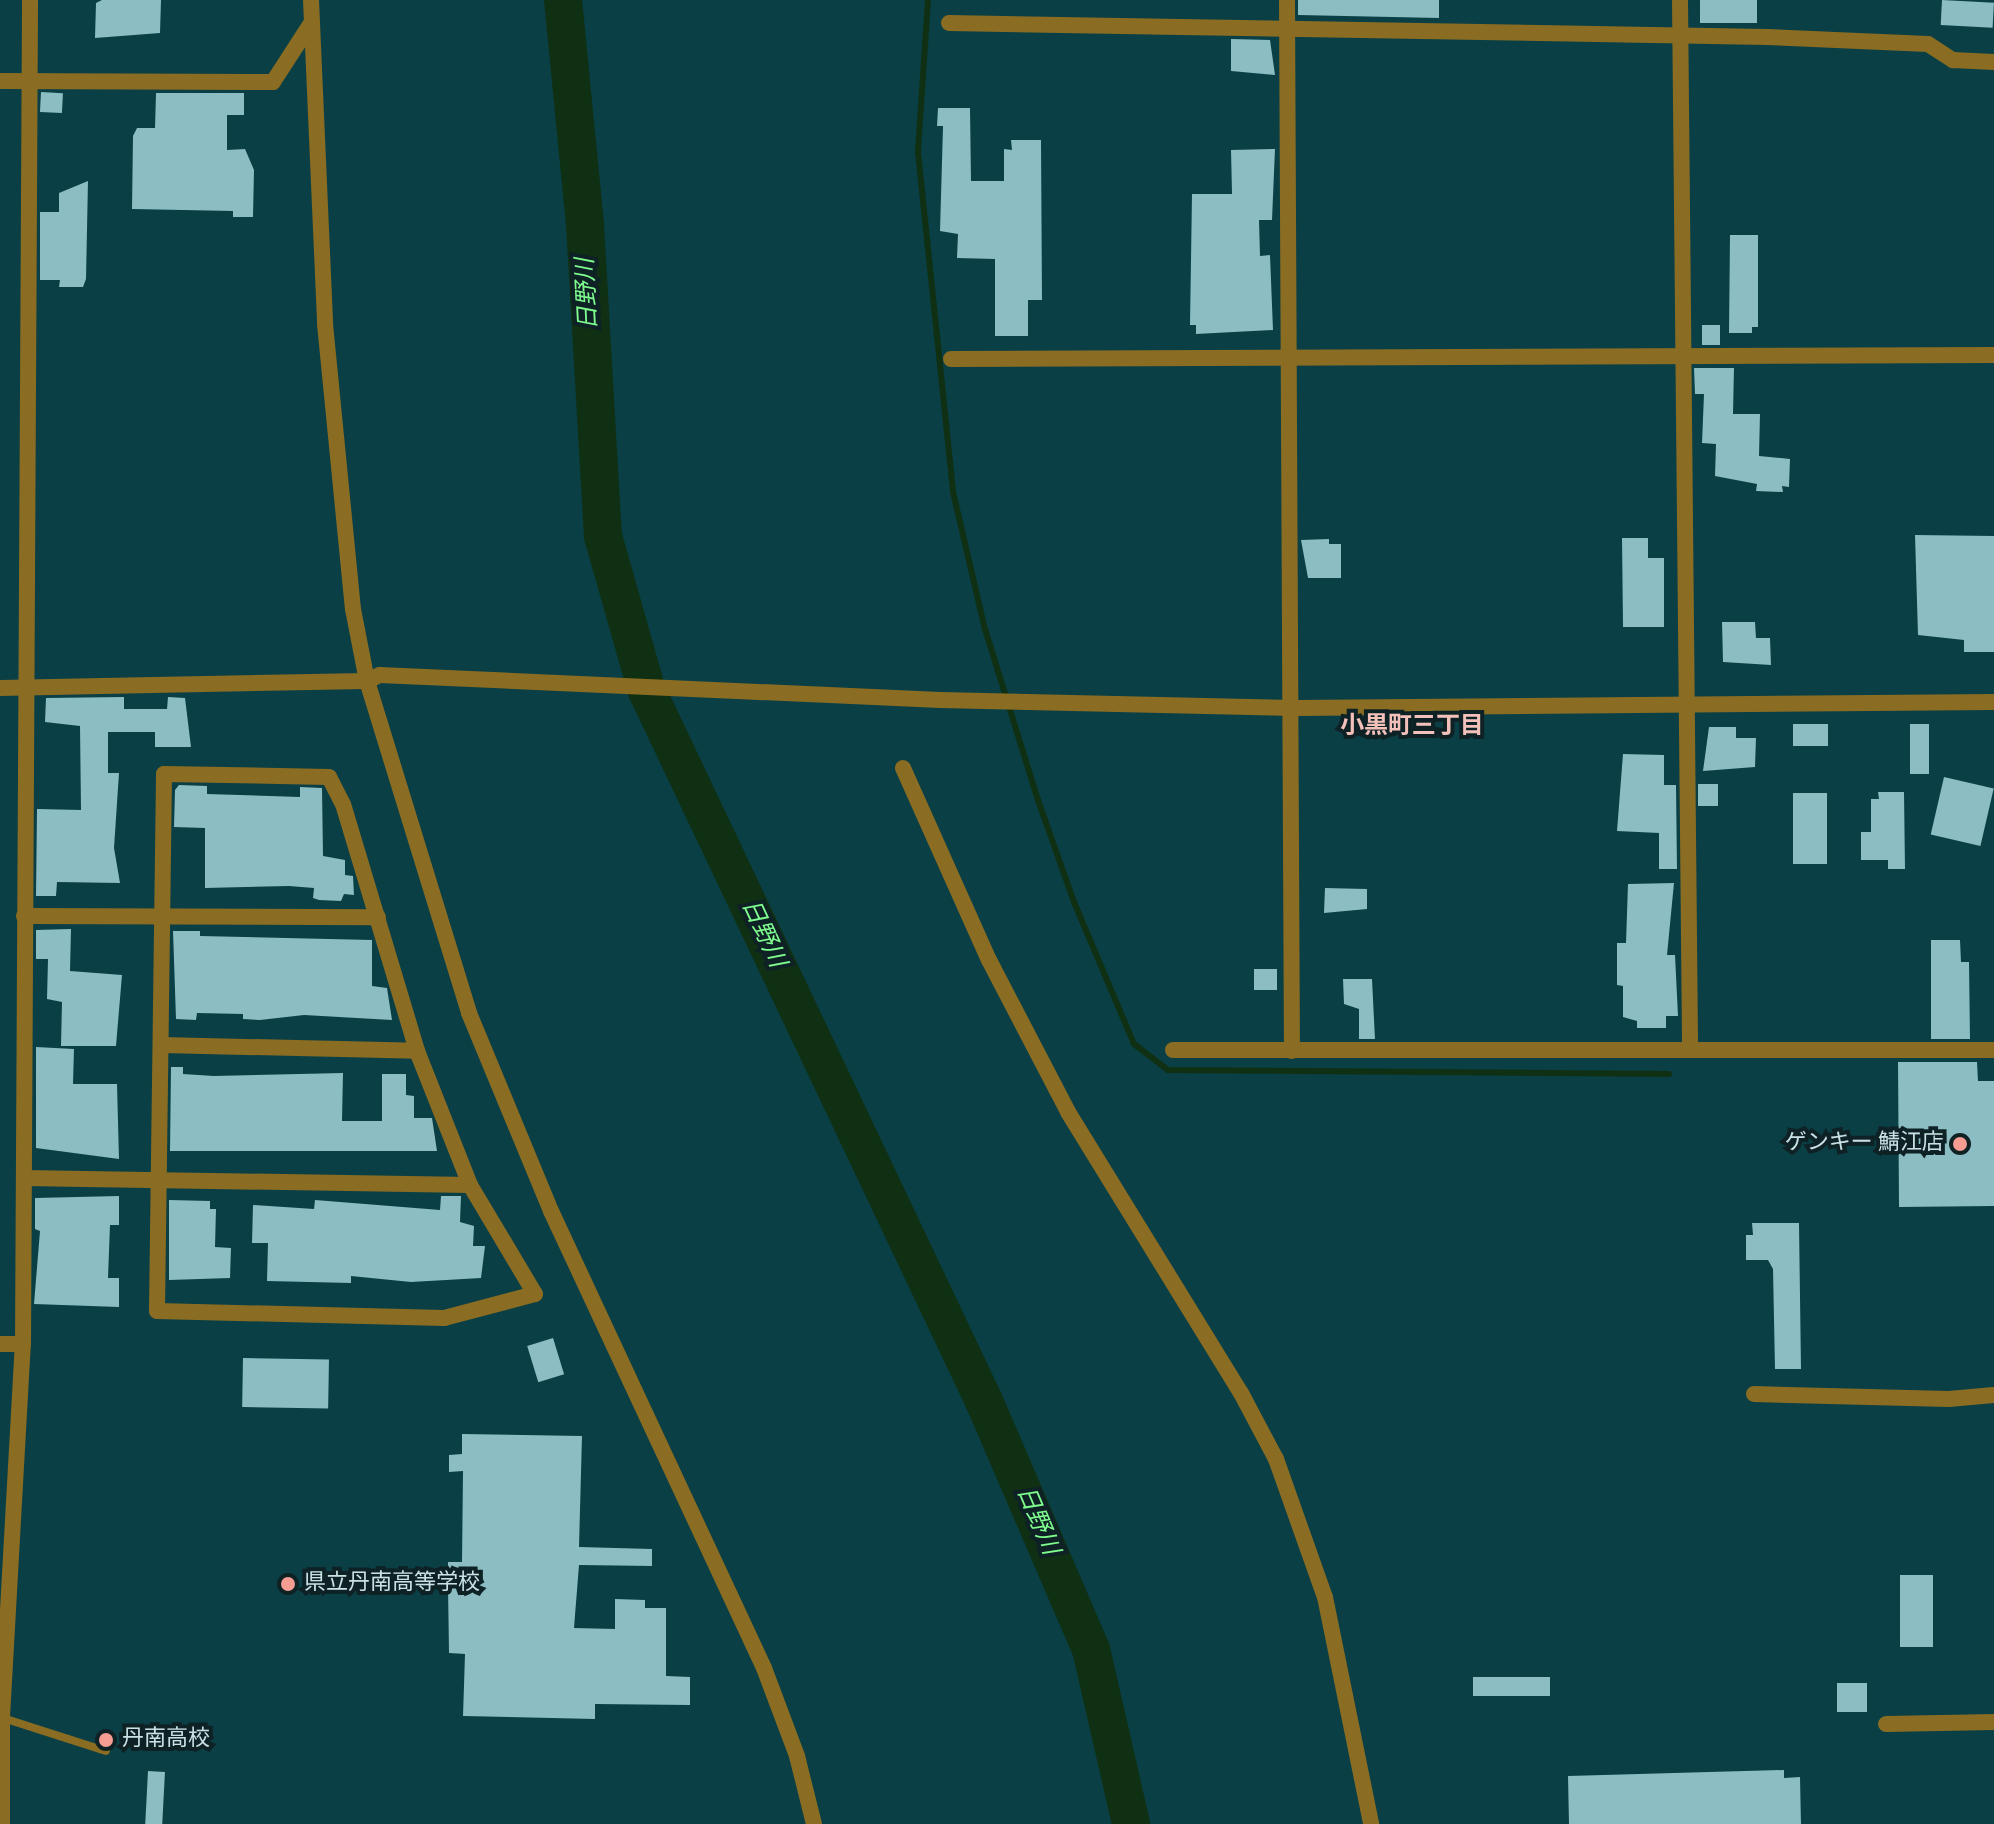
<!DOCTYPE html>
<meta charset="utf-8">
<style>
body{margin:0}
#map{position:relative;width:1994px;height:1824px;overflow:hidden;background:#0a3f45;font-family:Overpass,"Noto Sans JP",sans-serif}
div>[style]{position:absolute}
.stream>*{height:6px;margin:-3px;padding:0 3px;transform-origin:3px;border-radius:3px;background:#103014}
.river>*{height:38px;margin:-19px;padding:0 19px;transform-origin:19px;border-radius:19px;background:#103014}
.building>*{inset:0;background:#8bbdc3;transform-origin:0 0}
.service>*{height:8px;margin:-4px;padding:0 4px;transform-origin:4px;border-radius:4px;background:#8a6c22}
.minor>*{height:16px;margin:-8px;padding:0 8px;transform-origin:8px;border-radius:8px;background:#8a6c22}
.tertiary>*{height:16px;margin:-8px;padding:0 8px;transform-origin:8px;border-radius:8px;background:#8a6c22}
.dots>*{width:22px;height:22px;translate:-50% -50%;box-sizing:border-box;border:4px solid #0e2225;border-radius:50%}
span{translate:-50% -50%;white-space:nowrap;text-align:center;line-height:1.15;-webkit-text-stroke:8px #0e2225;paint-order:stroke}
.poi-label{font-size:22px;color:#c9e1e4}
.right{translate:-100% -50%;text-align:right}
.left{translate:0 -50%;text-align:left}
.water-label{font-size:24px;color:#7ffc8e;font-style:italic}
.neighbourhood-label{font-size:24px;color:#f4c0ba;font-weight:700}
</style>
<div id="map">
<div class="stream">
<i style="left:928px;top:0;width:152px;rotate:93.8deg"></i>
<i style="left:918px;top:152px;width:342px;rotate:84.1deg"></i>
<i style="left:953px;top:492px;width:141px;rotate:76.9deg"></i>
<i style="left:985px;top:629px;width:179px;rotate:72.8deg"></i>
<i style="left:1038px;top:800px;width:108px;rotate:70.6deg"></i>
<i style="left:1074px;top:902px;width:154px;rotate:67.1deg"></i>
<i style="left:1134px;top:1044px;width:43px;rotate:37.4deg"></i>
<i style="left:1168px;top:1070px;width:501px;rotate:0.46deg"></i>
</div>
<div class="river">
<i style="left:563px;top:0;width:226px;rotate:84.4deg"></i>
<i style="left:585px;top:225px;width:312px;rotate:86.7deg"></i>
<i style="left:603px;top:536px;width:161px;rotate:74.2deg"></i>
<i style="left:647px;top:691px;width:786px;rotate:64.61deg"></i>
<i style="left:984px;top:1401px;width:270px;rotate:66.7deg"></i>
<i style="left:1091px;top:1649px;width:180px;rotate:77.1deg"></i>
</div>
<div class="building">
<i style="clip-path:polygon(102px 0,161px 0,160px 33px,95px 38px,96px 3px)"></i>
<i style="clip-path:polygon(1298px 0,1439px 0,1439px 18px,1298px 15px)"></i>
<i style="left:1700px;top:0;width:57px;height:23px"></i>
<i style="left:1942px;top:0;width:52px;height:25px;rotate:3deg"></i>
<i style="clip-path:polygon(1231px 39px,1270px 40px,1275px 75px,1231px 71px)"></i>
<i style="left:41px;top:92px;width:22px;height:20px;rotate:3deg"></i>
<i style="clip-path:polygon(156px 93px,244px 93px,244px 115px,227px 115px,227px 150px,245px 149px,254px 170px,253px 217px,233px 217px,233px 211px,132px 209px,133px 136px,137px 128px,155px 128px)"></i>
<i style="clip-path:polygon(938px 108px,970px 108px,971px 181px,1004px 181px,1004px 149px,1012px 150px,1011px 140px,1041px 140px,1042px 300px,1028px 300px,1028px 336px,995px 336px,995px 259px,957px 258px,958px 234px,940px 231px,943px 126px,937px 126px)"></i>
<i style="clip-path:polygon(1275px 149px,1272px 220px,1259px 220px,1260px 256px,1270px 255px,1273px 330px,1196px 334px,1196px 325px,1190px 325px,1192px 194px,1232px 194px,1231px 150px)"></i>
<i style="clip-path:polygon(88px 181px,86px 279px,83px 287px,59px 287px,60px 280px,40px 280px,40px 212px,59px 212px,59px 193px)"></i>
<i style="clip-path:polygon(1730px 235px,1758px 235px,1758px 327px,1752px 327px,1752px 333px,1729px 333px)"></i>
<i style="left:1702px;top:325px;width:18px;height:20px"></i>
<i style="clip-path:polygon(1694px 368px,1734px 368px,1733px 414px,1760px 414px,1759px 456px,1790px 459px,1789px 487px,1782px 486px,1783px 492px,1756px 491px,1757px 484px,1715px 476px,1716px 444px,1702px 443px,1704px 394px,1695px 394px)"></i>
<i style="clip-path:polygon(1915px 535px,1994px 536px,1994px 652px,1964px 652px,1964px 640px,1918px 635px)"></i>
<i style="clip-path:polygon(1622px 538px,1648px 538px,1648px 558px,1664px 558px,1664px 627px,1623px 627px)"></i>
<i style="clip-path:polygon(1329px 539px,1329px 544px,1341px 544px,1341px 578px,1308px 578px,1301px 540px)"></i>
<i style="clip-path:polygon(1722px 622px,1755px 622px,1756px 638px,1770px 638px,1771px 665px,1723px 662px)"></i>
<i style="clip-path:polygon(124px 697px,124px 709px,167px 709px,168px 697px,185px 698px,191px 747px,155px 747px,155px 732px,108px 732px,108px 773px,119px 773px,114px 848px,120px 883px,57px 882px,56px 896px,36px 896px,37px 809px,81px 810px,80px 726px,45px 722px,46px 698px)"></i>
<i style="left:1793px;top:724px;width:35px;height:22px"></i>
<i style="left:1910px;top:724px;width:19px;height:50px"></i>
<i style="clip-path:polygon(1709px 727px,1736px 727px,1736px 738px,1756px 738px,1755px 767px,1703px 771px)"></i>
<i style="clip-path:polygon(1623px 754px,1664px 755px,1664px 785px,1676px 785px,1677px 869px,1659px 869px,1659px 833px,1617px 831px)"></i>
<i style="left:1944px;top:777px;width:51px;height:59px;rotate:13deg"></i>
<i style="left:1698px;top:784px;width:20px;height:22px"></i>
<i style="clip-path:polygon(179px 785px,207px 786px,207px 794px,300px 797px,300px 787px,322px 788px,323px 856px,345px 860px,345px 875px,353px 876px,354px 895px,344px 894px,341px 901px,319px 900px,313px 898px,314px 888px,289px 886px,205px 888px,205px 828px,174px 827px,175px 790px)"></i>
<i style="clip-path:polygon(1878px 792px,1904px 792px,1905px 869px,1888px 869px,1888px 860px,1861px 860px,1861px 832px,1871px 832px,1871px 799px,1879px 799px)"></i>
<i style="left:1793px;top:793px;width:34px;height:71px"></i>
<i style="clip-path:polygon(1674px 883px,1667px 955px,1675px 955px,1678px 1016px,1666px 1016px,1666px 1028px,1637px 1028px,1637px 1021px,1623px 1017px,1623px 986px,1617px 985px,1617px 943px,1626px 943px,1628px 884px)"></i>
<i style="clip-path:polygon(1325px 888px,1367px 889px,1367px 909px,1324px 913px)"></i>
<i style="clip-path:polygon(71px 929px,70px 971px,122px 975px,116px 1046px,61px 1046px,62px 1002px,47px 999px,48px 959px,36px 959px,36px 930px)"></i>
<i style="clip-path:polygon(173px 931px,200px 931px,200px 936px,372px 940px,372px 986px,387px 988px,392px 1020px,304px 1015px,260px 1020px,243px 1019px,243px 1014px,197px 1013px,196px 1020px,176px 1019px)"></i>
<i style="clip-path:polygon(1931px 940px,1960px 940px,1961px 962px,1969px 962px,1970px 1039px,1931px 1039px)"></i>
<i style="left:1277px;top:969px;width:21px;height:23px;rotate:90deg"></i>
<i style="clip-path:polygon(1343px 979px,1372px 979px,1375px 1039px,1359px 1039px,1359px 1009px,1344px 1004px)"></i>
<i style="clip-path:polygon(36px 1047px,74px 1049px,73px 1084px,117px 1084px,119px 1159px,36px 1148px)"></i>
<i style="clip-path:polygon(1898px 1062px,1977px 1062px,1978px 1081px,1994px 1081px,1994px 1206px,1899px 1207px)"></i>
<i style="clip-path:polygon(171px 1067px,183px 1067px,183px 1074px,214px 1076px,343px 1073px,342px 1121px,382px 1121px,382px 1074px,406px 1074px,406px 1095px,414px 1096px,414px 1118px,432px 1118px,437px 1151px,170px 1151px)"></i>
<i style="clip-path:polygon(119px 1196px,119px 1225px,110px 1225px,108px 1278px,119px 1278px,119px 1307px,34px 1304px,40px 1231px,35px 1229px,35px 1198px)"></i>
<i style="clip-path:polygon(441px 1196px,461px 1196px,460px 1222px,474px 1226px,473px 1246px,485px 1246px,481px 1278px,411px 1282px,351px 1276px,351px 1283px,267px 1281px,268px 1243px,252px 1243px,253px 1205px,314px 1209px,315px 1200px,440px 1210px)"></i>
<i style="clip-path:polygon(169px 1200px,210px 1201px,210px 1209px,216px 1209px,215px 1247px,231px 1248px,230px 1278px,169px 1280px)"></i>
<i style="clip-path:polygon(1752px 1223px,1799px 1223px,1801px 1369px,1775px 1369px,1773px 1269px,1768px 1260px,1746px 1260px,1746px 1235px,1753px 1235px)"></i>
<i style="left:553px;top:1338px;width:38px;height:27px;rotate:73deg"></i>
<i style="left:243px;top:1358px;width:86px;height:49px;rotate:1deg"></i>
<i style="clip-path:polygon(462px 1434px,582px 1436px,579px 1547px,652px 1549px,652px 1566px,579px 1565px,574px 1628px,615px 1629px,615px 1599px,645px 1600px,645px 1608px,666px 1608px,666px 1676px,690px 1677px,690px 1705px,595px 1704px,595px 1719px,463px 1716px,465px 1654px,449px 1653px,448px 1586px,448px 1562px,462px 1562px,463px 1471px,449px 1472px,449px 1455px,462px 1454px)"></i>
<i style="left:1900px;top:1575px;width:33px;height:72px"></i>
<i style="left:1550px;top:1677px;width:19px;height:77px;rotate:90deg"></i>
<i style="left:1837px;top:1683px;width:30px;height:29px"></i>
<i style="clip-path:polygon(1784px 1770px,1784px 1778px,1800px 1777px,1801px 1824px,1569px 1824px,1568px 1776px)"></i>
<i style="left:148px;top:1771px;width:17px;height:53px;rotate:3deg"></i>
</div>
<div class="service">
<i style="left:3px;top:1718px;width:108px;rotate:17.8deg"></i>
</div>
<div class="minor">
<i style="left:311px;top:0;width:324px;rotate:87.5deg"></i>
<i style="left:325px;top:324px;width:286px;rotate:84.4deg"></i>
<i style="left:353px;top:609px;width:73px;rotate:79deg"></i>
<i style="left:367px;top:681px;width:347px;rotate:72.9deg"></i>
<i style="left:469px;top:1013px;width:214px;rotate:67.5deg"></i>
<i style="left:551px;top:1211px;width:504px;rotate:65.01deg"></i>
<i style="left:764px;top:1668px;width:94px;rotate:69.4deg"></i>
<i style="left:797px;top:1756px;width:70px;rotate:76deg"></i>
<i style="left:1287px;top:0;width:1051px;rotate:89.73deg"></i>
<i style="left:1680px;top:0;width:1049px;rotate:89.45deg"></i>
<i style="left:949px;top:23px;width:818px;rotate:0.98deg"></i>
<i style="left:1767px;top:37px;width:161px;rotate:2.5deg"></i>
<i style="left:1928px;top:44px;width:30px;rotate:33deg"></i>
<i style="left:1953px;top:60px;width:41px;rotate:2.8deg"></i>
<i style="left:0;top:81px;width:273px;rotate:0.2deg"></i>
<i style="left:273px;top:82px;width:68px;rotate:-57deg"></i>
<i style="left:951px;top:359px;width:1043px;rotate:-0.22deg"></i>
<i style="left:903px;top:768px;width:210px;rotate:65.9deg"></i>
<i style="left:989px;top:960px;width:171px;rotate:62.5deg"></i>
<i style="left:1068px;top:1112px;width:330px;rotate:58.4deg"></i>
<i style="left:1241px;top:1393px;width:75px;rotate:62.1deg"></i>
<i style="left:1276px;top:1459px;width:146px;rotate:70.5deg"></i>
<i style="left:1325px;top:1597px;width:232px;rotate:78.5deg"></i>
<i style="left:164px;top:774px;width:165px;rotate:1deg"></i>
<i style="left:329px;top:777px;width:30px;rotate:63deg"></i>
<i style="left:343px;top:804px;width:258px;rotate:73.3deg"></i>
<i style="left:417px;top:1051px;width:144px;rotate:68.4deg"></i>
<i style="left:470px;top:1185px;width:127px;rotate:59.2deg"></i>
<i style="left:535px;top:1294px;width:94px;rotate:165.2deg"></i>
<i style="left:444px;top:1318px;width:287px;rotate:-178.6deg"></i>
<i style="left:157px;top:1311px;width:537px;rotate:-89.25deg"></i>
<i style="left:24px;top:916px;width:354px;rotate:0.2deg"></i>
<i style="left:161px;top:1045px;width:256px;rotate:1.3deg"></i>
<i style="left:1173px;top:1050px;width:821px"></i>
<i style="left:24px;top:1178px;width:446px;rotate:0.9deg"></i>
<i style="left:0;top:1344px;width:23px"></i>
<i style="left:1754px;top:1394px;width:195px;rotate:1.5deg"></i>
<i style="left:1949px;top:1399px;width:45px;rotate:-5.1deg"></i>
<i style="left:1886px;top:1724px;width:108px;rotate:-1.1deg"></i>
</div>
<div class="tertiary">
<i style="left:0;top:688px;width:367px;rotate:-1.1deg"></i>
<i style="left:367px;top:681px;width:14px;rotate:-25deg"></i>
<i style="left:380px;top:675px;width:561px;rotate:2.56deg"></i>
<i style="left:940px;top:700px;width:355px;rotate:1.3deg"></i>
<i style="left:1295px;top:708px;width:699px;rotate:-0.49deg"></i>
<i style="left:2px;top:1824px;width:107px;rotate:-90deg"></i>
<i style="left:2px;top:1717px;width:374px;rotate:-86.8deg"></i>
<i style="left:23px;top:1344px;width:1344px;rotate:-89.7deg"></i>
</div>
<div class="dots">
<i style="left:1960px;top:1144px;background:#f59c93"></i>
<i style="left:288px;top:1584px;background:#f59c93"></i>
<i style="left:106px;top:1740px;background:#f59c93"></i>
</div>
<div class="poi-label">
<span class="right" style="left:1944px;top:1144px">ゲンキー 鯖江店</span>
<span class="left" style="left:304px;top:1584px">県立丹南高等学校</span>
<span class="left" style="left:122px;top:1740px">丹南高校</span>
</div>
<div class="water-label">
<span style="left:589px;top:294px;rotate:-93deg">日野川</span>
<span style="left:762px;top:934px;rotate:65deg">日野川</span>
<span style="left:1036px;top:1521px;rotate:67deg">日野川</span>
</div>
<div class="neighbourhood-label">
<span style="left:1412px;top:728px">小黒町三丁目</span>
</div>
</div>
